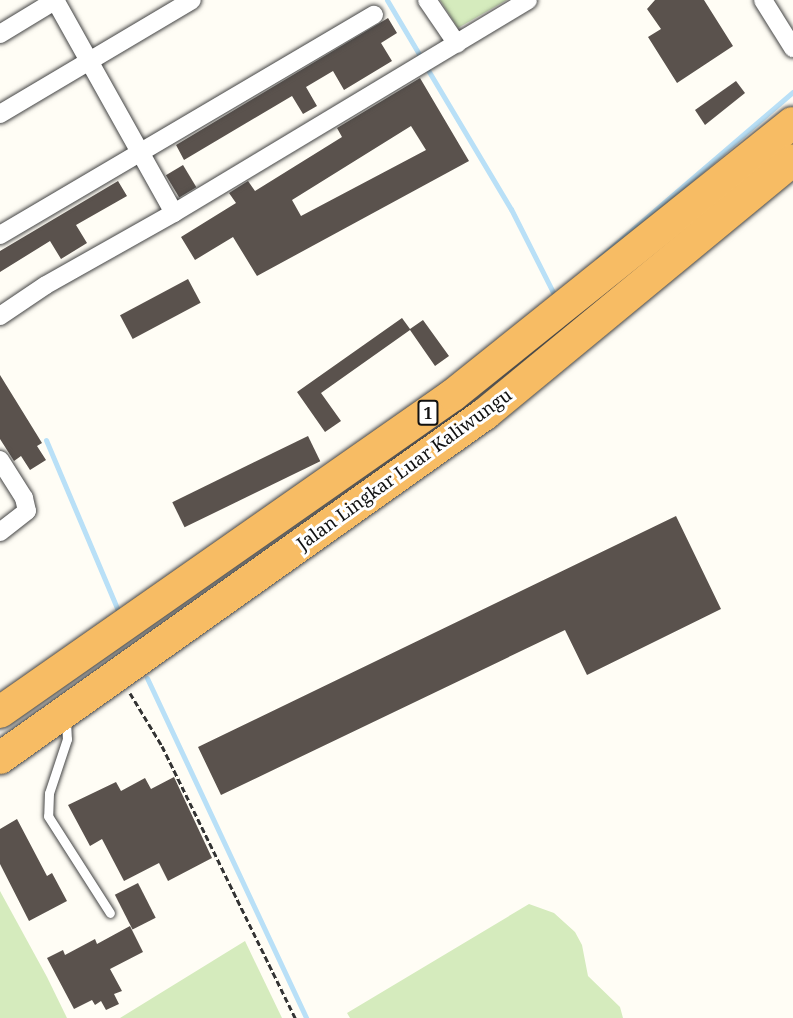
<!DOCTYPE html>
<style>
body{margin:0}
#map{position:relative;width:793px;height:1018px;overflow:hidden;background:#fffdf5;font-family:"Noto Serif",serif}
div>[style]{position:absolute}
.green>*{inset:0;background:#d5ebbd}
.stream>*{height:5px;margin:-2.5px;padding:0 2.5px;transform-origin:2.5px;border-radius:2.5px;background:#b9e0f7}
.building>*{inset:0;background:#5a524d;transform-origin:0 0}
.path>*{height:3px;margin-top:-1.5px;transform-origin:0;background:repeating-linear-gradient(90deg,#333 0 6px,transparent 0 9px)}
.roads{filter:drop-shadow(0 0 2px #444) drop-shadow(0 0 2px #444)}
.service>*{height:9px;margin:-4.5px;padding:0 4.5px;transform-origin:4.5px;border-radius:4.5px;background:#fff}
.minor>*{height:18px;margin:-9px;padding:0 9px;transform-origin:9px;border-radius:9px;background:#fff}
.trunk>*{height:32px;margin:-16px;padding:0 16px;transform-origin:16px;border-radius:16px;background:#f7bc64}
span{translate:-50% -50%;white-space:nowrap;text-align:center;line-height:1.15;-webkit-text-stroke:6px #fff;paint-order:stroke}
.shield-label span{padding:2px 4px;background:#fff;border:2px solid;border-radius:4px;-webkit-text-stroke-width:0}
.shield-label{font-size:16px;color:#111;font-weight:700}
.street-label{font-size:18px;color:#111}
</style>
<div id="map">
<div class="green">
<i style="clip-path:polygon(440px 0,507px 0,458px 28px)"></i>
<i style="clip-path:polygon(0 891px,47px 977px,67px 1018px,0 1018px)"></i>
<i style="clip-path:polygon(529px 904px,554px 913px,575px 932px,582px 945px,588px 976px,620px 1007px,623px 1018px,350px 1018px,347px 1013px)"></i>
<i style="clip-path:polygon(245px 941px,282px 1018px,120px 1018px)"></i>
</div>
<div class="stream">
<i style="left:387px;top:0;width:63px;rotate:59.3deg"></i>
<i style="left:428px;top:70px;width:162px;rotate:59.2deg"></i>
<i style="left:511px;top:209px;width:97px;rotate:63.2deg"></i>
<i style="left:598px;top:259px;width:257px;rotate:-40.6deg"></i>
<i style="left:46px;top:440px;width:190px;rotate:67.1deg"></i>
<i style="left:147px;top:678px;width:375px;rotate:64.9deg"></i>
</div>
<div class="building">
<i style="clip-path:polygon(655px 0,704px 0,733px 46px,677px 83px,648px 37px,661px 29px,647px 9px)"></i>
<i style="clip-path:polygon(388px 18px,397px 33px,381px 43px,392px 61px,344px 90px,333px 71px,306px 87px,317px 106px,303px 114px,292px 96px,184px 160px,176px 145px)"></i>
<i style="clip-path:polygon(evenodd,420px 78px,469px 161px,257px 276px,233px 237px,195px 260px,181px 237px,236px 203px,229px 193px,248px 181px,255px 191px,342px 137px,337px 128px,420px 78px,411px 126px,426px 150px,301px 216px,292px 200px,411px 126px)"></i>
<i style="clip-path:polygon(736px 81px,745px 93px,705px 125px,695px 110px)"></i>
<i style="left:183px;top:165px;width:26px;height:20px;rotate:59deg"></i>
<i style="clip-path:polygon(118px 181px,127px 196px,76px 225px,87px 243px,61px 259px,50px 241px,0 272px,0 251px)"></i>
<i style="left:188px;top:279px;width:27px;height:77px;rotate:62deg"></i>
<i style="clip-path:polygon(402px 318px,410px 329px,423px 320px,449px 356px,435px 366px,410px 330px,321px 393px,341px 421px,325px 432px,297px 392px)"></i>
<i style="clip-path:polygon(0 375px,42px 443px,37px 446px,46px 460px,30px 470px,21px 456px,14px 461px,0 439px)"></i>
<i style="left:308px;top:436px;width:28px;height:151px;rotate:64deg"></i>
<i style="clip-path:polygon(676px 516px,721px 609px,587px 675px,565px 630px,221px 795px,198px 747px)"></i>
<i style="clip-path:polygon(174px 777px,212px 858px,168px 881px,159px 863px,124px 881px,102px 839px,90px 846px,68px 805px,116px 782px,121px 791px,145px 778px,151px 789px)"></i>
<i style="clip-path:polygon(17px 819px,47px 876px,52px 873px,67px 901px,29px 921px,0 864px,0 829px)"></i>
<i style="left:138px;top:883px;width:39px;height:26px;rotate:63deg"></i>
<i style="clip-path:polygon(130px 926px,143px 952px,110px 969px,122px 991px,114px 994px,119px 1004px,106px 1010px,101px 1001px,95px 1005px,92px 1000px,74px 1009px,47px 958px,63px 950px,65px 955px,95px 939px,97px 944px)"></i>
</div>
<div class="path">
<i style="left:130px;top:693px;width:62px;rotate:58.9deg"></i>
<i style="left:162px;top:746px;width:303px;rotate:63.9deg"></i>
</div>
<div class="roads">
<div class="service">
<i style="left:66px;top:721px;width:18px;rotate:87deg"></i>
<i style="left:67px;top:739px;width:57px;rotate:108.4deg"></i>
<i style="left:49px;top:793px;width:23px;rotate:92deg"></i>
<i style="left:48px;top:816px;width:115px;rotate:57.4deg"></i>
</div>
<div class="minor">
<i style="left:55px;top:0;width:244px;rotate:60.8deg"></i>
<i style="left:427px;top:0;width:53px;rotate:55.7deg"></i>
<i style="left:763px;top:0;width:57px;rotate:58deg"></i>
<i style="left:0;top:34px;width:66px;rotate:-31.3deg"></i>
<i style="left:0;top:114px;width:223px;rotate:-30.7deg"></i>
<i style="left:0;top:235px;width:434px;rotate:-30.5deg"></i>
<i style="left:0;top:316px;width:55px;rotate:-34deg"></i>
<i style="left:46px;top:285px;width:147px;rotate:-29.4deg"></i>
<i style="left:174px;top:213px;width:413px;rotate:-31deg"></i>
<i style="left:0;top:460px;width:45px;rotate:57.7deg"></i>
<i style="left:24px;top:498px;width:13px;rotate:77deg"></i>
<i style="left:27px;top:511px;width:34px;rotate:142deg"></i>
</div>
<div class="trunk">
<i style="left:0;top:712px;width:553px;rotate:-34.98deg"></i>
<i style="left:453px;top:395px;width:435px;rotate:-38.7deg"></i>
<i style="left:0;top:758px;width:595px;rotate:-35.35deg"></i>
<i style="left:485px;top:414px;width:399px;rotate:-39.5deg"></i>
</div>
</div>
<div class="shield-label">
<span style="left:428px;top:413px">1</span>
</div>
<div class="street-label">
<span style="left:404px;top:469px;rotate:-36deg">Jalan Lingkar Luar Kaliwungu</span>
</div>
</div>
